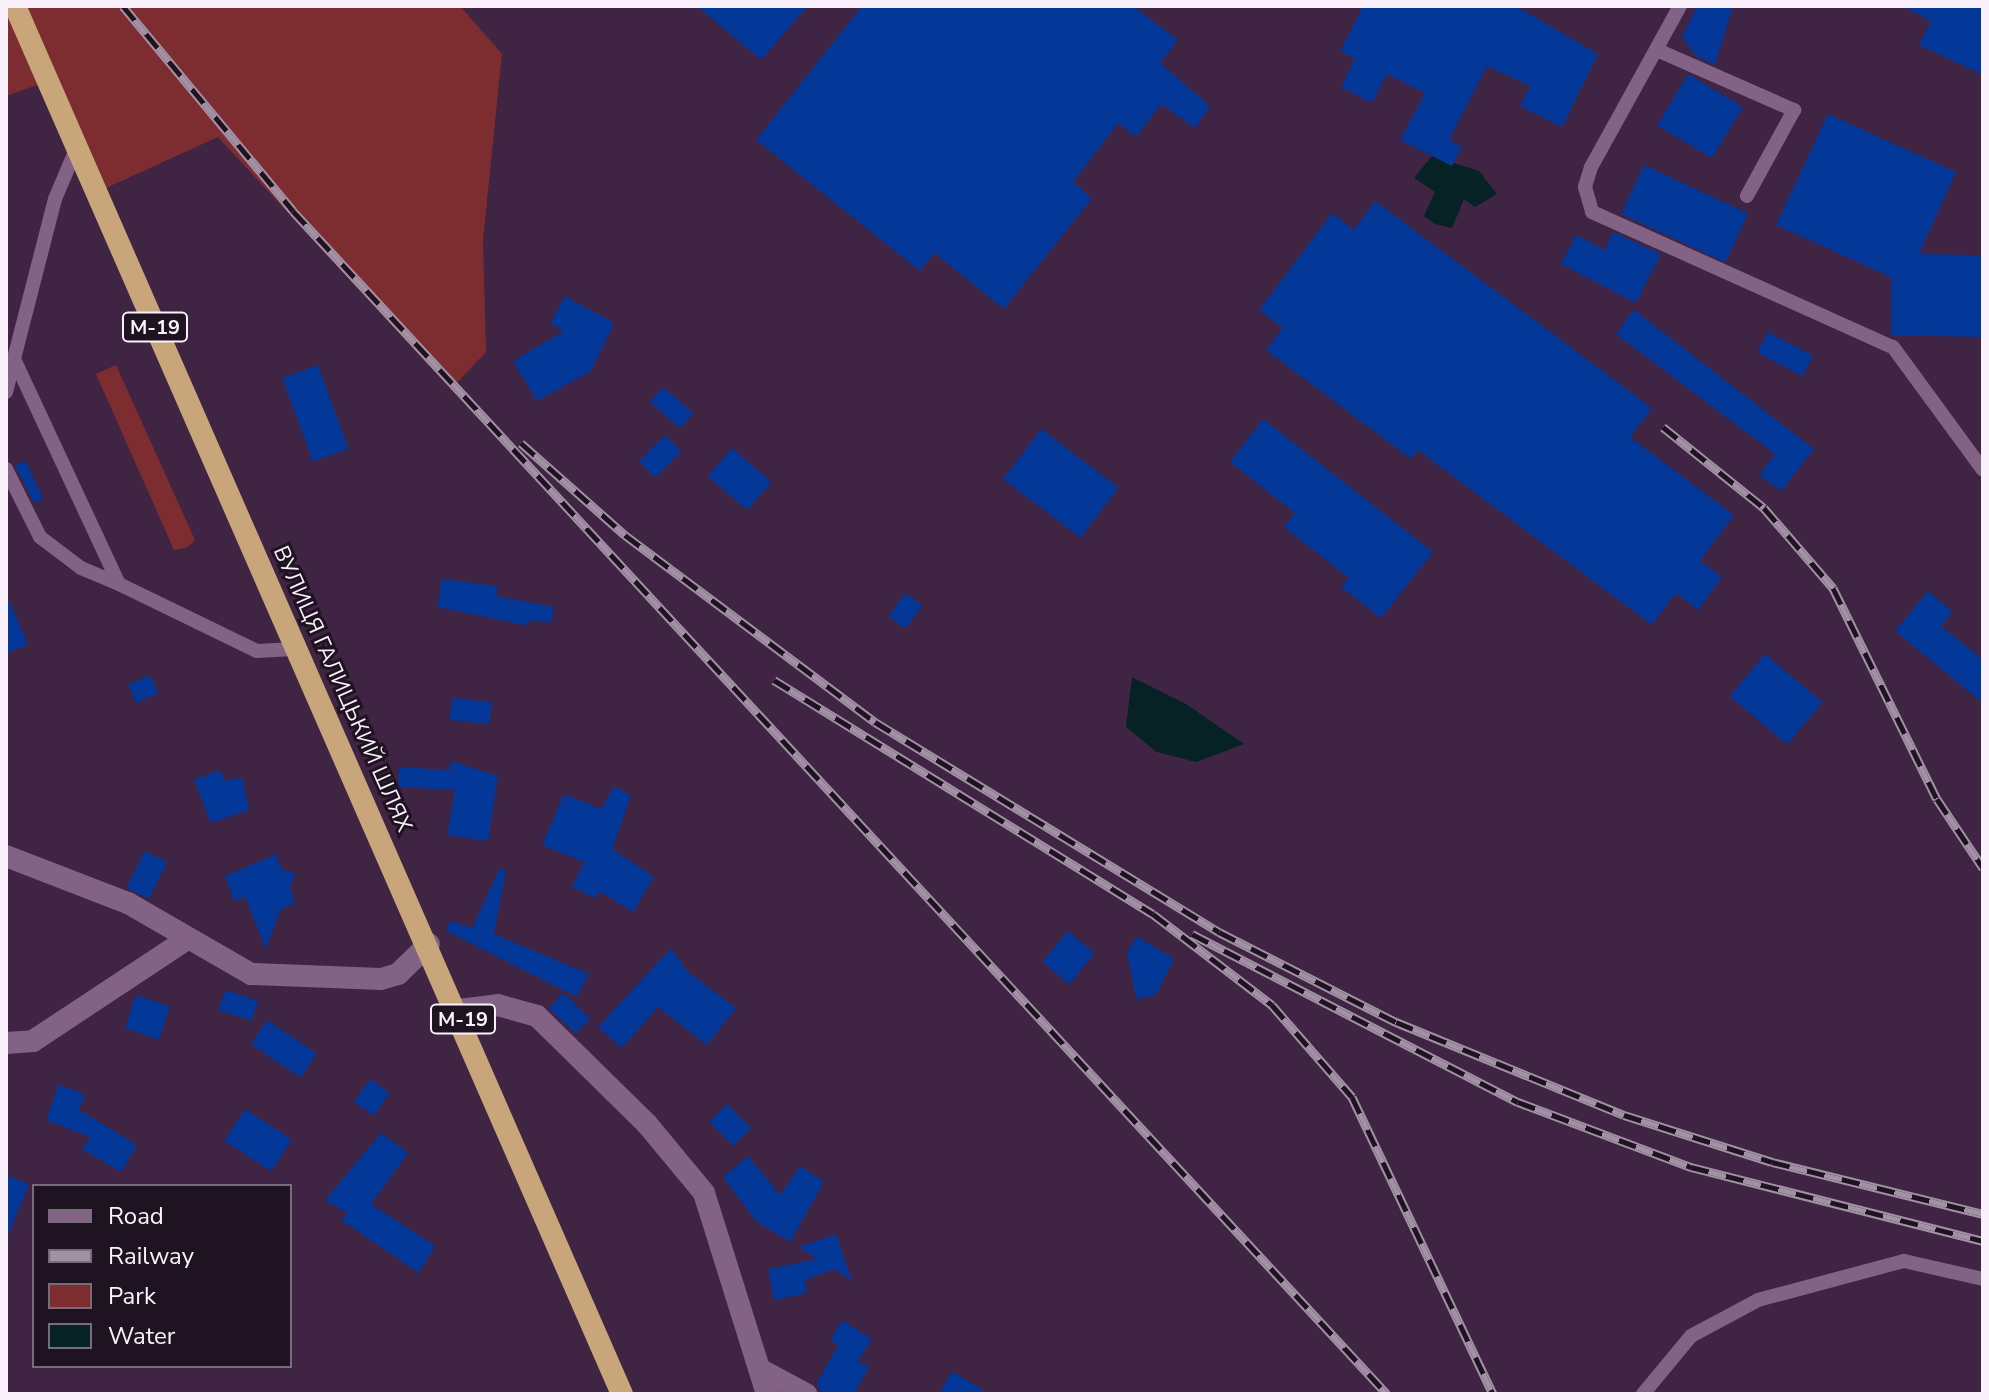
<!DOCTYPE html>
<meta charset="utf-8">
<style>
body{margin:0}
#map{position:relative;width:1989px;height:1400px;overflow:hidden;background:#3f2443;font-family:"Nunito Sans",sans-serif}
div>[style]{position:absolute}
.green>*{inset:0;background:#7d2d30}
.water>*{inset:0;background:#062224}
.building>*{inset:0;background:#033798;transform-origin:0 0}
.service>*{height:14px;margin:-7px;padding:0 7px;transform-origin:7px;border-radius:7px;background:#826386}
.minor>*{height:22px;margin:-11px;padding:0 11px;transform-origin:11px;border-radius:11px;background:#826386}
.trunk>*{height:22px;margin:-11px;padding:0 11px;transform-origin:11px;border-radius:11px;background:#c8a67a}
.rail>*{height:9px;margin-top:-4.5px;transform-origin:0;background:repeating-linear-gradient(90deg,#1f1321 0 18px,#a290a5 0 36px);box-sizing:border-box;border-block:2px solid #a290a5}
span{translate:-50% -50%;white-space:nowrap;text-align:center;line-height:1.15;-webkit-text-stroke:6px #1f1321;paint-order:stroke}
.shield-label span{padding:2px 6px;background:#1f1321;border:2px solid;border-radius:6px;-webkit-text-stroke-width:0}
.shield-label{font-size:20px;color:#fbf1fd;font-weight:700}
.street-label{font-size:22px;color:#fbf1fd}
.frame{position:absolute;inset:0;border:8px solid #fbf1fd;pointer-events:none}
.legend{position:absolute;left:32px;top:1184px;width:260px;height:184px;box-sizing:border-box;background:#1f1321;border:2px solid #776c79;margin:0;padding:10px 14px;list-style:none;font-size:24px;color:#fbf1fd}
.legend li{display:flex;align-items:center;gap:16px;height:40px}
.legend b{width:40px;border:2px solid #776c79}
</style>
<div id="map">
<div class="green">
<i style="clip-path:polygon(6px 6px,460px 6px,502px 54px,483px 240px,486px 352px,451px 389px,218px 137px,95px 193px,43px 83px,6px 96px)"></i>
<i style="clip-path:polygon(116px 365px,195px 540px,186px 548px,174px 550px,96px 374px)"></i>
</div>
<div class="water">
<i style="clip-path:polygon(1432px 156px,1479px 171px,1497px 194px,1475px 207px,1464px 199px,1452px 228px,1435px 224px,1424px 216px,1435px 192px,1414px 178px)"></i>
<i style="clip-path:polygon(1132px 677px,1186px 704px,1244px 744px,1196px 762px,1157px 752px,1126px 727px)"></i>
</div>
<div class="building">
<i style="clip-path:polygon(697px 6px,808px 6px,761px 60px)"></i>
<i style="clip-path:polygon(862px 6px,1133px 6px,1178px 40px,1160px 63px,1210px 106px,1195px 128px,1161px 104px,1136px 137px,1118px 123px,1073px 182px,1092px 198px,1004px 309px,934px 253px,920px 271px,756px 140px)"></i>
<i style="clip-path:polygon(1363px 6px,1516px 6px,1598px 54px,1562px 127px,1520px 106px,1530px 86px,1487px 66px,1449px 140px,1462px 147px,1452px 166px,1400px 140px,1425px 93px,1387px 74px,1372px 103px,1341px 87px,1355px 59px,1340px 51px)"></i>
<i style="clip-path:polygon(1697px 6px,1733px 6px,1715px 65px,1696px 56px,1682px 37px)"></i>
<i style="clip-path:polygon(1902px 6px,1983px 6px,1983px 75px,1919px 45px,1931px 21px)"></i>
<i style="left:1688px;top:74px;width:64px;height:60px;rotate:31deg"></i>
<i style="clip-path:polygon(1828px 114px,1956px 172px,1919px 254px,1983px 255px,1983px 337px,1891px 335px,1891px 277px,1776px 225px)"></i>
<i style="left:1644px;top:165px;width:115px;height:54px;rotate:25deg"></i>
<i style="clip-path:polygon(1375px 201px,1652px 408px,1630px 437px,1734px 515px,1700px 561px,1722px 577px,1698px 610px,1676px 593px,1652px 625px,1418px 450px,1411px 459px,1266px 350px,1283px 328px,1259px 310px,1332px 213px,1354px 230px)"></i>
<i style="clip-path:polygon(1613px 232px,1661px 254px,1636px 303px,1561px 264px,1576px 235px,1605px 250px)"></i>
<i style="clip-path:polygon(565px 296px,614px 323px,591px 371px,537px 401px,513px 361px,564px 331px,550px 323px)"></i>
<i style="clip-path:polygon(1634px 310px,1814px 449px,1781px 491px,1759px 475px,1775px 454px,1616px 334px)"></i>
<i style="left:1768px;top:332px;width:51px;height:23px;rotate:28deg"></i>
<i style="left:318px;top:365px;width:89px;height:38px;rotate:70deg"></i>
<i style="left:663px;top:387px;width:40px;height:20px;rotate:41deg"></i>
<i style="clip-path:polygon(1263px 419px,1433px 552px,1381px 618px,1341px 587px,1349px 578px,1284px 527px,1295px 513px,1230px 462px)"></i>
<i style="left:1041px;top:429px;width:97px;height:63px;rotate:37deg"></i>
<i style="left:665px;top:435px;width:23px;height:37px;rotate:45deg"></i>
<i style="left:732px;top:448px;width:52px;height:37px;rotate:41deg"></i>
<i style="clip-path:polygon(26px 461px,43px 499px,34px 503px,15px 465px)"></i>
<i style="clip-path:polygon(441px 579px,498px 586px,496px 596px,554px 607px,551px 623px,530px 620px,529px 626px,438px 607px)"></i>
<i style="clip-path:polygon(1928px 591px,1953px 612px,1941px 626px,1983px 660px,1983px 703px,1895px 631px)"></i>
<i style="left:905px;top:593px;width:21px;height:29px;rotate:35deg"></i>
<i style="clip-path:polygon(6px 594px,28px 644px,6px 654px)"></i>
<i style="left:1765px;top:654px;width:75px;height:55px;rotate:40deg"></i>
<i style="left:150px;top:675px;width:20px;height:24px;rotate:66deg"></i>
<i style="left:452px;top:698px;width:40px;height:22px;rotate:6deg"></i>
<i style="clip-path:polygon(451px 761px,498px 776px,488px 841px,447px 835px,455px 790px,398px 787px,399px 767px,450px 770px)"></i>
<i style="clip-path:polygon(220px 770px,225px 781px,242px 777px,249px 810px,211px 823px,194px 780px)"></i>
<i style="clip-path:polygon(614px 786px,631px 796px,612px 849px,654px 877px,633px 912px,599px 891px,595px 898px,572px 887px,584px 862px,542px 845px,564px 794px,601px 809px)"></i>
<i style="left:145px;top:851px;width:25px;height:41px;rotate:27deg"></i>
<i style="clip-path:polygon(276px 854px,282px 870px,296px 873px,290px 887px,295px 903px,280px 910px,266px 949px,245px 897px,234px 901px,225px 876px)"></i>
<i style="clip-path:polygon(500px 868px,506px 870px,494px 934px,589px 974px,577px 997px,446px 931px,450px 921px,472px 928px)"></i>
<i style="left:1068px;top:931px;width:35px;height:40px;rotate:40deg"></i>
<i style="clip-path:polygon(1137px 936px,1174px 959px,1156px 995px,1136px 999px,1127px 952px)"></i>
<i style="clip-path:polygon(671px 948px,688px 972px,736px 1008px,707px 1045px,658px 1007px,622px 1048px,598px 1027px)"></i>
<i style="left:225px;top:990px;width:35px;height:21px;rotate:18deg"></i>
<i style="left:563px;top:993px;width:37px;height:21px;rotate:43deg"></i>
<i style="left:136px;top:995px;width:36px;height:35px;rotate:19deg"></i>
<i style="left:267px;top:1020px;width:60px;height:29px;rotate:34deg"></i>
<i style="left:370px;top:1079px;width:24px;height:28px;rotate:35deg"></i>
<i style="clip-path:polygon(59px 1084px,85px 1095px,79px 1110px,137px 1145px,121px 1172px,82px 1149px,90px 1137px,46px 1120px)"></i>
<i style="left:727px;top:1104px;width:34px;height:25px;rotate:45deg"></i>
<i style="left:245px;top:1109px;width:56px;height:38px;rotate:33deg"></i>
<i style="clip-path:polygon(381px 1133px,408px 1153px,371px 1204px,435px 1246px,419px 1273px,341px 1220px,347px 1213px,325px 1200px)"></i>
<i style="clip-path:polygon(748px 1156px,780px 1195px,800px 1166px,824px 1182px,790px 1242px,756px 1221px,723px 1177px)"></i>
<i style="clip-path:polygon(6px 1175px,29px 1184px,7px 1238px,6px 1238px)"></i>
<i style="clip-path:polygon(836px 1234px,852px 1281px,834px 1269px,805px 1280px,807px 1293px,774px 1300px,768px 1269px,817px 1259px,799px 1247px)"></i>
<i style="clip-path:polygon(842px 1320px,872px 1339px,858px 1361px,869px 1367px,854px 1394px,824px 1394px,816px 1385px,838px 1345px,830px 1340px)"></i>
<i style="clip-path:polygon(952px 1371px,989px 1394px,939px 1394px)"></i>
</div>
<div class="service">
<i style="left:1680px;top:6px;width:184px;rotate:118.9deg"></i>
<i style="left:1591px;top:167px;width:21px;rotate:107deg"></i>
<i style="left:1585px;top:187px;width:26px;rotate:74deg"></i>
<i style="left:1592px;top:212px;width:330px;rotate:24.2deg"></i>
<i style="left:1893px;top:347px;width:152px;rotate:53.8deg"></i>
<i style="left:1657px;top:50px;width:150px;rotate:23.7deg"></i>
<i style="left:1794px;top:110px;width:98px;rotate:118.7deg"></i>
<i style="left:77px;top:147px;width:56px;rotate:112.9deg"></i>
<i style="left:55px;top:199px;width:165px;rotate:104.4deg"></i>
<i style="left:14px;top:359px;width:248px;rotate:65deg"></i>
<i style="left:119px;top:584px;width:153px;rotate:25.9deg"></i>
<i style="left:257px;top:651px;width:37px;rotate:-3deg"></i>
<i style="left:6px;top:392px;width:34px;rotate:-76deg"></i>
<i style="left:6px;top:469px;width:76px;rotate:63.4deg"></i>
<i style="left:40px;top:537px;width:51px;rotate:37.1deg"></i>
<i style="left:81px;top:568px;width:41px;rotate:22.8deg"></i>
<i style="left:1643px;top:1394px;width:75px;rotate:-50.4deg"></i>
<i style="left:1691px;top:1336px;width:76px;rotate:-28.2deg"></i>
<i style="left:1758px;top:1300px;width:151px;rotate:-15deg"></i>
<i style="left:1904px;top:1261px;width:81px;rotate:12.8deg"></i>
</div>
<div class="minor">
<i style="left:6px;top:856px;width:131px;rotate:21.1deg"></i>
<i style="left:128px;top:903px;width:142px;rotate:30deg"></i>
<i style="left:251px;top:974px;width:130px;rotate:2.2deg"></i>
<i style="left:381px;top:979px;width:18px;rotate:-16deg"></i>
<i style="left:398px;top:974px;width:43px;rotate:-44.1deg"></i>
<i style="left:459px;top:1010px;width:39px;rotate:-7deg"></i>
<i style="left:498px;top:1005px;width:41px;rotate:15.8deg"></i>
<i style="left:537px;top:1016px;width:154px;rotate:44.5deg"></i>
<i style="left:647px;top:1124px;width:89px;rotate:50.4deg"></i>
<i style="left:704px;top:1193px;width:211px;rotate:72.6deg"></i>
<i style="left:6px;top:1043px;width:27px;rotate:-4deg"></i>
<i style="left:33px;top:1041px;width:181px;rotate:-33.5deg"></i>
<i style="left:763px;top:1371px;width:49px;rotate:28.1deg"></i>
</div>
<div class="trunk">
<i style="left:15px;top:6px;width:1515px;rotate:66.38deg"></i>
</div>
<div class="rail">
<i style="left:123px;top:6px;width:266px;rotate:50.3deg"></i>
<i style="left:293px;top:211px;width:1611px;rotate:47.24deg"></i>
<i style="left:1663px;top:427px;width:129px;rotate:38.7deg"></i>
<i style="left:1764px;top:508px;width:106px;rotate:49.2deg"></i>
<i style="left:1833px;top:588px;width:235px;rotate:63.8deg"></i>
<i style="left:1937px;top:799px;width:83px;rotate:56.3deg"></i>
<i style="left:521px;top:443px;width:139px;rotate:41.5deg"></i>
<i style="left:625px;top:535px;width:312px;rotate:36.8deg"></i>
<i style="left:875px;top:722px;width:403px;rotate:31.4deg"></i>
<i style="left:1219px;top:932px;width:199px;rotate:27deg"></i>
<i style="left:1396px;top:1022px;width:246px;rotate:22.2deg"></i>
<i style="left:1624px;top:1115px;width:155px;rotate:17.6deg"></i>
<i style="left:1772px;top:1162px;width:217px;rotate:13.8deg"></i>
<i style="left:774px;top:680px;width:445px;rotate:31.7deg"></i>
<i style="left:1153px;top:914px;width:150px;rotate:37.4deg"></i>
<i style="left:1272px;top:1005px;width:122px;rotate:49deg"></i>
<i style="left:1352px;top:1097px;width:329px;rotate:64.6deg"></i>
<i style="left:1192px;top:934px;width:367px;rotate:27.3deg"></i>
<i style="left:1518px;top:1102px;width:185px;rotate:20.6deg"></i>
<i style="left:1691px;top:1167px;width:301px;rotate:14.2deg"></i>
</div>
<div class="shield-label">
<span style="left:155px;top:327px">М-19</span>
<span style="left:463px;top:1019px">М-19</span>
</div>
<div class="street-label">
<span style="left:342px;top:689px;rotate:66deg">ВУЛИЦЯ ГАЛИЦЬКИЙ ШЛЯХ</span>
</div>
<div class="frame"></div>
<ul class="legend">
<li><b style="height:10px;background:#826386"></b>Road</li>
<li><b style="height:10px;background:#a290a5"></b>Railway</li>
<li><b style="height:22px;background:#7d2d30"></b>Park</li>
<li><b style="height:22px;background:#062224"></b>Water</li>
</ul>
</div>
